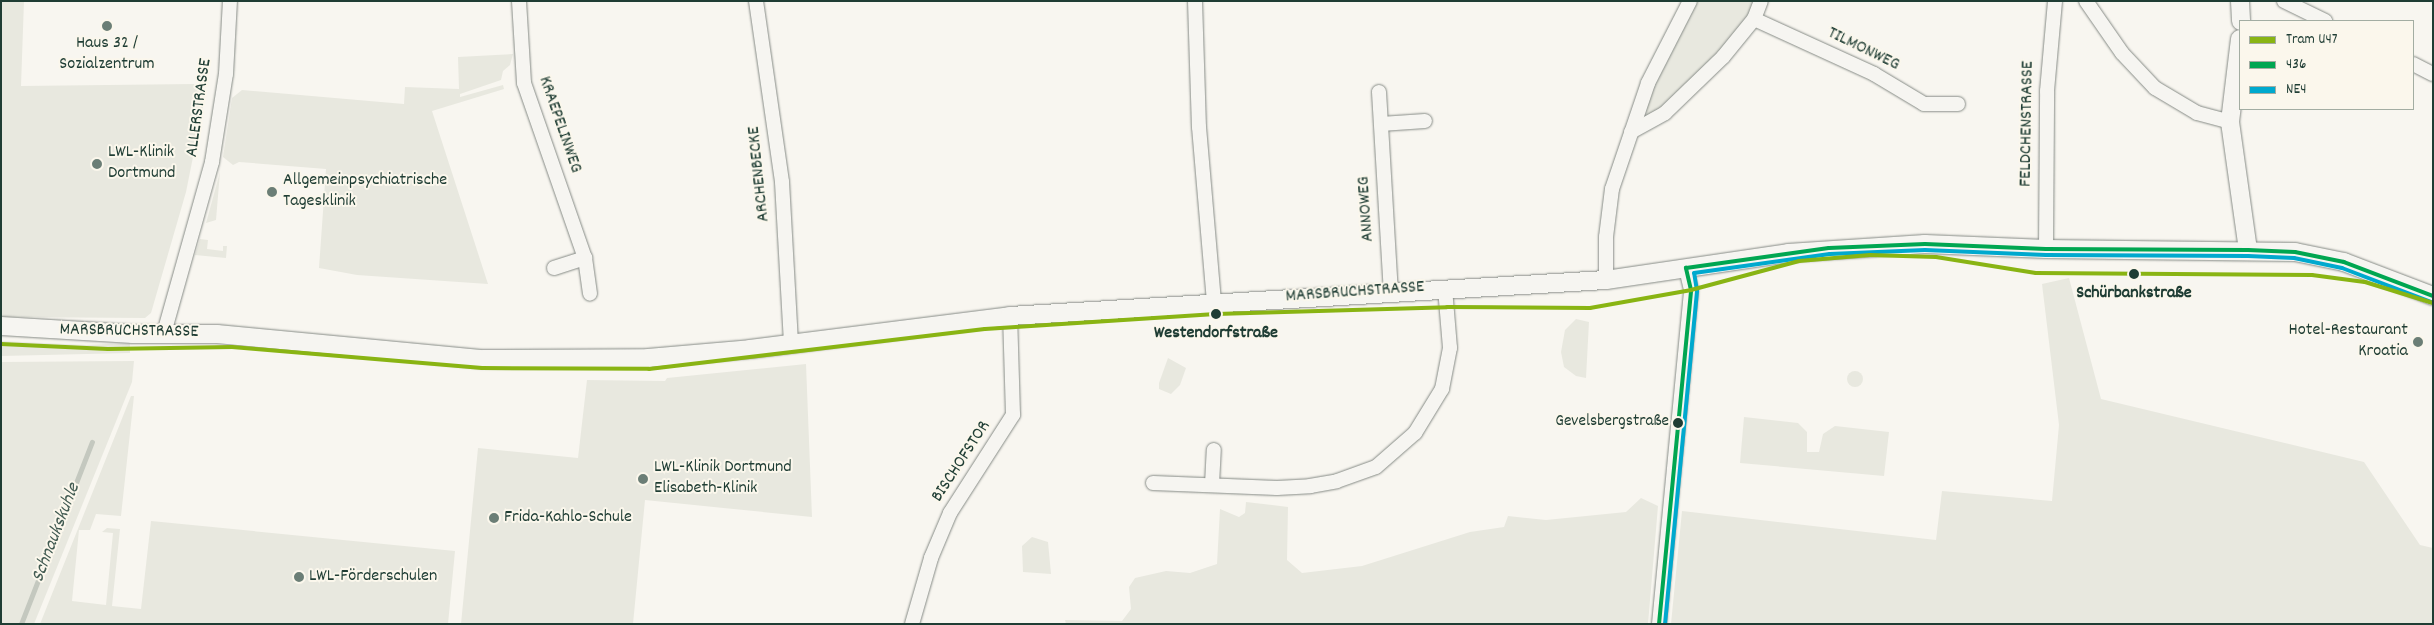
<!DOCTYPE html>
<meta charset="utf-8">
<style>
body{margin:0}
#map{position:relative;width:2434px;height:625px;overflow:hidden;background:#f8f6f0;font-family:Dekko,sans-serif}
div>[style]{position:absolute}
.built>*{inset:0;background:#e8e8df}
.round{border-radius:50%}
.stream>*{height:4.5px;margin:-2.25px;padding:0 2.25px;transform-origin:2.25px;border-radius:2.25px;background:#c4c8bf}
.roads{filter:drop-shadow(0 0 1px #868b86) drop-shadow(0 0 1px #868b86)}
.minor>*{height:14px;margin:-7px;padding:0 7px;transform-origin:7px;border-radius:7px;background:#f6f5f1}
.tertiary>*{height:18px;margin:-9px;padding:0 9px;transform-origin:9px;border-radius:9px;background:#f6f5f1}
.bus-1>*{height:4px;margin:-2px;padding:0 2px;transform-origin:2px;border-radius:2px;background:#00a651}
.bus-2>*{height:4px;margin:-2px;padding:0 2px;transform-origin:2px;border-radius:2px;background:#00a9ce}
.tram-1>*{height:4px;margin:-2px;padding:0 2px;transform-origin:2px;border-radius:2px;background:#89b413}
.dots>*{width:14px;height:14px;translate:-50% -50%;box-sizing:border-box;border:2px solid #fbf7ec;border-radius:50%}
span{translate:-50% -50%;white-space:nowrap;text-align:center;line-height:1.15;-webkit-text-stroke:4px #fbf7ec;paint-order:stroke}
.bus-label{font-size:17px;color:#1f3d34}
.right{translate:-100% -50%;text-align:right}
.poi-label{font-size:18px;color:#1f3d34}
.left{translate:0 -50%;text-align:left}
.street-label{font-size:18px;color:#1f3d34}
.stop-label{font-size:18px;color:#1f3d34;font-weight:700}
.water-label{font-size:19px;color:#425b52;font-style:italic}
.frame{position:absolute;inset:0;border:2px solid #1f3d34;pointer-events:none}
.legend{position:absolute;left:2239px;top:20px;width:175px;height:90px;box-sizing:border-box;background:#fbf7ec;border:1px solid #a3ada2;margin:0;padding:6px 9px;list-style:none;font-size:15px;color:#1f3d34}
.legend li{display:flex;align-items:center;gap:10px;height:25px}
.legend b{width:25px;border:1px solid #a3ada2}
</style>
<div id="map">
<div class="built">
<i style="clip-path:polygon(1px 1px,24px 1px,21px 86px,194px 84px,205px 97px,186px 192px,151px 313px,145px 318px,1px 317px)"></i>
<i style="clip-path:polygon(1696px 1px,1756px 1px,1747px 18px,1720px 51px,1660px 111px,1647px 116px,1645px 106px)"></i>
<i style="clip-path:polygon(513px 54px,510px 65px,503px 71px,501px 80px,460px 94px,460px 97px,503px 85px,504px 89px,432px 111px,488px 284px,357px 275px,319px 268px,326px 169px,239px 162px,233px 165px,223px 157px,232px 98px,242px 90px,404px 104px,405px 87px,459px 89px,458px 57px)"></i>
<i style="clip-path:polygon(220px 172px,216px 220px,206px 223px)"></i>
<i style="clip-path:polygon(200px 239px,208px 240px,207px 249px,223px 251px,223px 246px,227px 246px,226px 258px,195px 255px)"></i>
<i style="clip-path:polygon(2069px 278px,2101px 399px,2364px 462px,2420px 545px,2433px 548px,2433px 624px,1671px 624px,1682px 511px,1936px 540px,1942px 491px,2052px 501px,2059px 425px,2042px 284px)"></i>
<i style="clip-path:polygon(1576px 319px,1589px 322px,1586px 378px,1576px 376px,1564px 367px,1561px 352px,1565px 330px)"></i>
<i style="clip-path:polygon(1px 341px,86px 345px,130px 343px,130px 353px,1px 356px)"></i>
<i style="clip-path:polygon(1168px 358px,1186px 368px,1180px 385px,1171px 394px,1159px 389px,1159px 383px)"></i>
<i style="clip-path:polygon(134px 361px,132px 382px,34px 624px,1px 624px,1px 362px)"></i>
<i style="clip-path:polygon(806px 364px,812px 517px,645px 500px,633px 624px,461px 624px,478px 448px,578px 458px,587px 380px,665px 381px,667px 378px)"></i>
<i class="round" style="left:1847px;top:371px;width:16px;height:16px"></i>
<i style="clip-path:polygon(131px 396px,134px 396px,121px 516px,96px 514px,90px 530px,79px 530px,72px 601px,106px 605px,113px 533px,102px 532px,107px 528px,120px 529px,112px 606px,141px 609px,151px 521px,455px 551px,448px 624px,40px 624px)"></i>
<i style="clip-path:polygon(1744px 417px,1798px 423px,1807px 432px,1807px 452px,1819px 452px,1823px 434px,1835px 426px,1889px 432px,1884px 476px,1740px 463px)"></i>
<i style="clip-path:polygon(1641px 498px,1658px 506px,1648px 624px,1066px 624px,1065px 620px,1122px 621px,1131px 609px,1129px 587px,1135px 578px,1166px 571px,1190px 573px,1217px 564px,1220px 509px,1239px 517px,1245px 513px,1246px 502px,1288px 507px,1287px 560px,1302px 573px,1362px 566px,1470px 532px,1504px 527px,1508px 516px,1546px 520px,1626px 512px)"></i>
<i style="clip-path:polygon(1032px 537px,1048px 542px,1051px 574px,1023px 572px,1022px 546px)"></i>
</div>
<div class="stream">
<i style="left:21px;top:624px;width:195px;rotate:-68.7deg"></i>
</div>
<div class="roads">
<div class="minor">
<i style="left:519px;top:1px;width:82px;rotate:86.5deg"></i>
<i style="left:524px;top:83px;width:185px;rotate:70.8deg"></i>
<i style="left:585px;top:258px;width:36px;rotate:82deg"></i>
<i style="left:756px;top:1px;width:183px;rotate:81.8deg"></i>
<i style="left:782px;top:182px;width:161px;rotate:86.8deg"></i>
<i style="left:1195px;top:1px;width:126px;rotate:88.2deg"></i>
<i style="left:1199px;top:127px;width:176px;rotate:85.1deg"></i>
<i style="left:2086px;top:1px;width:63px;rotate:55.3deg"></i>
<i style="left:2122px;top:53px;width:48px;rotate:46.7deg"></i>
<i style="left:2155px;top:88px;width:49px;rotate:30.8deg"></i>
<i style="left:2197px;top:113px;width:34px;rotate:15deg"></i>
<i style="left:2284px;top:1px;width:46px;rotate:26deg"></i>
<i style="left:1754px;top:19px;width:132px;rotate:24.6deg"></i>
<i style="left:1874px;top:74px;width:58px;rotate:31deg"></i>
<i style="left:1924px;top:104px;width:34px"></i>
<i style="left:2413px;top:64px;width:22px;rotate:27deg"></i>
<i style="left:1379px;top:92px;width:200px;rotate:86.6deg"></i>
<i style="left:1381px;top:124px;width:44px;rotate:-3.9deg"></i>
<i style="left:1631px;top:132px;width:39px;rotate:-29deg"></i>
<i style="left:1665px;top:113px;width:81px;rotate:-44deg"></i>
<i style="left:1723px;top:57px;width:49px;rotate:-50.8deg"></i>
<i style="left:1754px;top:19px;width:19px;rotate:-69deg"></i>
<i style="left:2046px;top:249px;width:158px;rotate:-89.6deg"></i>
<i style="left:2047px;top:91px;width:90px;rotate:-84.9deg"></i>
<i style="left:554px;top:268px;width:33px;rotate:-18deg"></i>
<i style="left:1606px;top:280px;width:43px;rotate:-90deg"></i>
<i style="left:1606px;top:237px;width:48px;rotate:-82.9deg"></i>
<i style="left:1612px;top:189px;width:112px;rotate:-71.2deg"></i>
<i style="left:1648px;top:83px;width:92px;rotate:-62.9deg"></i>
<i style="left:164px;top:333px;width:178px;rotate:-74.3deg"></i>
<i style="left:212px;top:162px;width:89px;rotate:-81deg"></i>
<i style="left:226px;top:74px;width:73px;rotate:-86.9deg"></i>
<i style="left:1153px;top:483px;width:124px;rotate:2.3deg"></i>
<i style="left:1277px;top:488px;width:33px;rotate:-3deg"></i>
<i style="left:1310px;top:486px;width:27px;rotate:-10deg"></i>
<i style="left:1337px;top:481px;width:41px;rotate:-19.7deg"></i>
<i style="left:1376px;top:467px;width:52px;rotate:-41.1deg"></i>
<i style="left:1415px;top:433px;width:52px;rotate:-58.5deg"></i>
<i style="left:1442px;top:389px;width:42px;rotate:-79deg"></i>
<i style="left:1450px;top:348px;width:60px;rotate:-94.8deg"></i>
<i style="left:1212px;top:484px;width:34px;rotate:-87deg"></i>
<i style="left:912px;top:624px;width:69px;rotate:-73.9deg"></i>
<i style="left:931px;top:558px;width:49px;rotate:-67.1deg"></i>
<i style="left:950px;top:513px;width:117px;rotate:-57.3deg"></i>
<i style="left:1013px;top:415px;width:99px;rotate:-91.7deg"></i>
<i style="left:1659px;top:624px;width:336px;rotate:-84.5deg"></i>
<i style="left:1691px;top:290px;width:23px;rotate:-103deg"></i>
</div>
<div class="tertiary">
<i style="left:2240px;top:1px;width:20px;rotate:87deg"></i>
<i style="left:2240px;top:39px;width:84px;rotate:96.9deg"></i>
<i style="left:2230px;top:122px;width:129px;rotate:82deg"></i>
<i style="left:1px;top:326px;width:132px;rotate:3.5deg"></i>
<i style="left:133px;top:334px;width:84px"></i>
<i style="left:217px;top:334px;width:267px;rotate:5.4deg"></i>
<i style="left:483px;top:359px;width:165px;rotate:-0.3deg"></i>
<i style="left:648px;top:358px;width:102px;rotate:-5deg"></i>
<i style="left:750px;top:349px;width:262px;rotate:-7.2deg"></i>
<i style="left:1010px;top:316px;width:597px;rotate:-3.46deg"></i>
<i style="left:1606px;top:280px;width:184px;rotate:-8.4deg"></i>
<i style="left:1788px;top:253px;width:137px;rotate:-3.8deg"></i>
<i style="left:1925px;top:244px;width:121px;rotate:2.4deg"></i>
<i style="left:2046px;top:249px;width:249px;rotate:0.7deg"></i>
<i style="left:2295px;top:252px;width:50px;rotate:11.5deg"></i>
<i style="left:2344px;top:262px;width:95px;rotate:20.9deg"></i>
</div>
</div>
<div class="bus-1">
<i style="left:1686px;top:268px;width:144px;rotate:-8deg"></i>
<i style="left:1829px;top:248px;width:96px;rotate:-2.4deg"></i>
<i style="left:1925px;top:244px;width:121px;rotate:2.4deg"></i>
<i style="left:2046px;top:249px;width:202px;rotate:0.3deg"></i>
<i style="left:2248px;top:250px;width:47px;rotate:2.4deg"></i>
<i style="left:2295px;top:252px;width:50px;rotate:11.5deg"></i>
<i style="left:2344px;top:262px;width:95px;rotate:20.9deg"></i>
<i style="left:1659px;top:624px;width:336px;rotate:-84.5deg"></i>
<i style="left:1691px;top:290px;width:23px;rotate:-103deg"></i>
</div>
<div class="bus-2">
<i style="left:1665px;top:624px;width:335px;rotate:-84.5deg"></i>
<i style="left:1697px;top:291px;width:18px;rotate:-99deg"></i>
<i style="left:1694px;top:273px;width:137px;rotate:-8deg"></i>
<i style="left:1830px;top:254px;width:95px;rotate:-2.4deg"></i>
<i style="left:1925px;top:250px;width:121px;rotate:2.4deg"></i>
<i style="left:2046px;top:255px;width:202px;rotate:0.3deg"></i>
<i style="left:2248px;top:256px;width:46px;rotate:2.5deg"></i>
<i style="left:2294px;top:258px;width:49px;rotate:11.8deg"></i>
<i style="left:2342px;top:268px;width:95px;rotate:20.9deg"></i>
</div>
<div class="tram-1">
<i style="left:1px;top:344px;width:107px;rotate:2.7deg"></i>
<i style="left:108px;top:349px;width:124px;rotate:-0.9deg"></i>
<i style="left:232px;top:347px;width:251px;rotate:4.8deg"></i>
<i style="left:482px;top:368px;width:167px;rotate:0.3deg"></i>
<i style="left:649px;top:369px;width:338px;rotate:-6.8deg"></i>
<i style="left:985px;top:329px;width:231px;rotate:-3.7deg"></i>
<i style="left:1216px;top:314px;width:231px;rotate:-1.7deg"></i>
<i style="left:1447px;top:307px;width:143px;rotate:0.4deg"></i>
<i style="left:1590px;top:308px;width:103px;rotate:-10.1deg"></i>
<i style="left:1691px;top:290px;width:112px;rotate:-15deg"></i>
<i style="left:1799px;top:261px;width:71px;rotate:-4.8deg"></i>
<i style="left:1870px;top:255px;width:66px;rotate:1.7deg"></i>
<i style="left:1936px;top:257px;width:101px;rotate:9.1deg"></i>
<i style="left:2036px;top:273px;width:276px;rotate:0.4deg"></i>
<i style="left:2312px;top:275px;width:53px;rotate:7.5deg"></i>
<i style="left:2365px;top:282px;width:71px;rotate:17.2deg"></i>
</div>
<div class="dots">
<i style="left:107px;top:26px;background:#6b7e76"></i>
<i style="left:97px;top:164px;background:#6b7e76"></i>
<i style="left:272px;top:192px;background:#6b7e76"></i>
<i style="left:2134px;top:274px;background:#1f3d34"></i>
<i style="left:1216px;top:314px;background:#1f3d34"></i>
<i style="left:2418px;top:342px;background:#6b7e76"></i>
<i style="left:1678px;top:423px;background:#1f3d34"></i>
<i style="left:643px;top:479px;background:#6b7e76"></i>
<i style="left:494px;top:518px;background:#6b7e76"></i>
<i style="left:299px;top:577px;background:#6b7e76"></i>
</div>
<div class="bus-label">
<span class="right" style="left:1669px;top:423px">Gevelsbergstraße</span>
</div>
<div class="poi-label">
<span style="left:107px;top:55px">Haus 32 /<br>Sozialzentrum</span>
<span class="left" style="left:108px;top:164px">LWL-Klinik<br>Dortmund</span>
<span class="left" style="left:283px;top:192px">Allgemeinpsychiatrische<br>Tagesklinik</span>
<span class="right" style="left:2408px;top:342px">Hotel-Restaurant<br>Kroatia</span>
<span class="left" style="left:654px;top:479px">LWL-Klinik Dortmund<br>Elisabeth-Klinik</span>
<span class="left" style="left:504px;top:518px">Frida-Kahlo-Schule</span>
<span class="left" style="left:309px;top:577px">LWL-Förderschulen</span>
</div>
<div class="street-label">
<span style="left:1863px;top:50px;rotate:26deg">TILMONWEG</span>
<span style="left:200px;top:108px;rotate:-82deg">ALLERSTRASSE</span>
<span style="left:2028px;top:124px;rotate:-89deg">FELDCHENSTRASSE</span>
<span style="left:559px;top:125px;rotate:71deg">KRAEPELINWEG</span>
<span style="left:760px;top:174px;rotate:-96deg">ARCHENBECKE</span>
<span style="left:1367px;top:209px;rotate:-94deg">ANNOWEG</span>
<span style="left:1355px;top:293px;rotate:-4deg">MARSBRUCHSTRASSE</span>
<span style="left:129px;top:332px;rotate:1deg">MARSBRUCHSTRASSE</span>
<span style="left:962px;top:462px;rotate:-57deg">BISCHOFSTOR</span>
</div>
<div class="stop-label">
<span style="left:2134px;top:294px">Schürbankstraße</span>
<span style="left:1216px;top:334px">Westendorfstraße</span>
</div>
<div class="water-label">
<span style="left:57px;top:533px;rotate:-69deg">Schnaukskuhle</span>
</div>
<div class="frame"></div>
<ul class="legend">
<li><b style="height:6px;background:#89b413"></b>Tram U47</li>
<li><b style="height:6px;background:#00a651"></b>436</li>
<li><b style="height:6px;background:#00a9ce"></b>NE4</li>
</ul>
</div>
